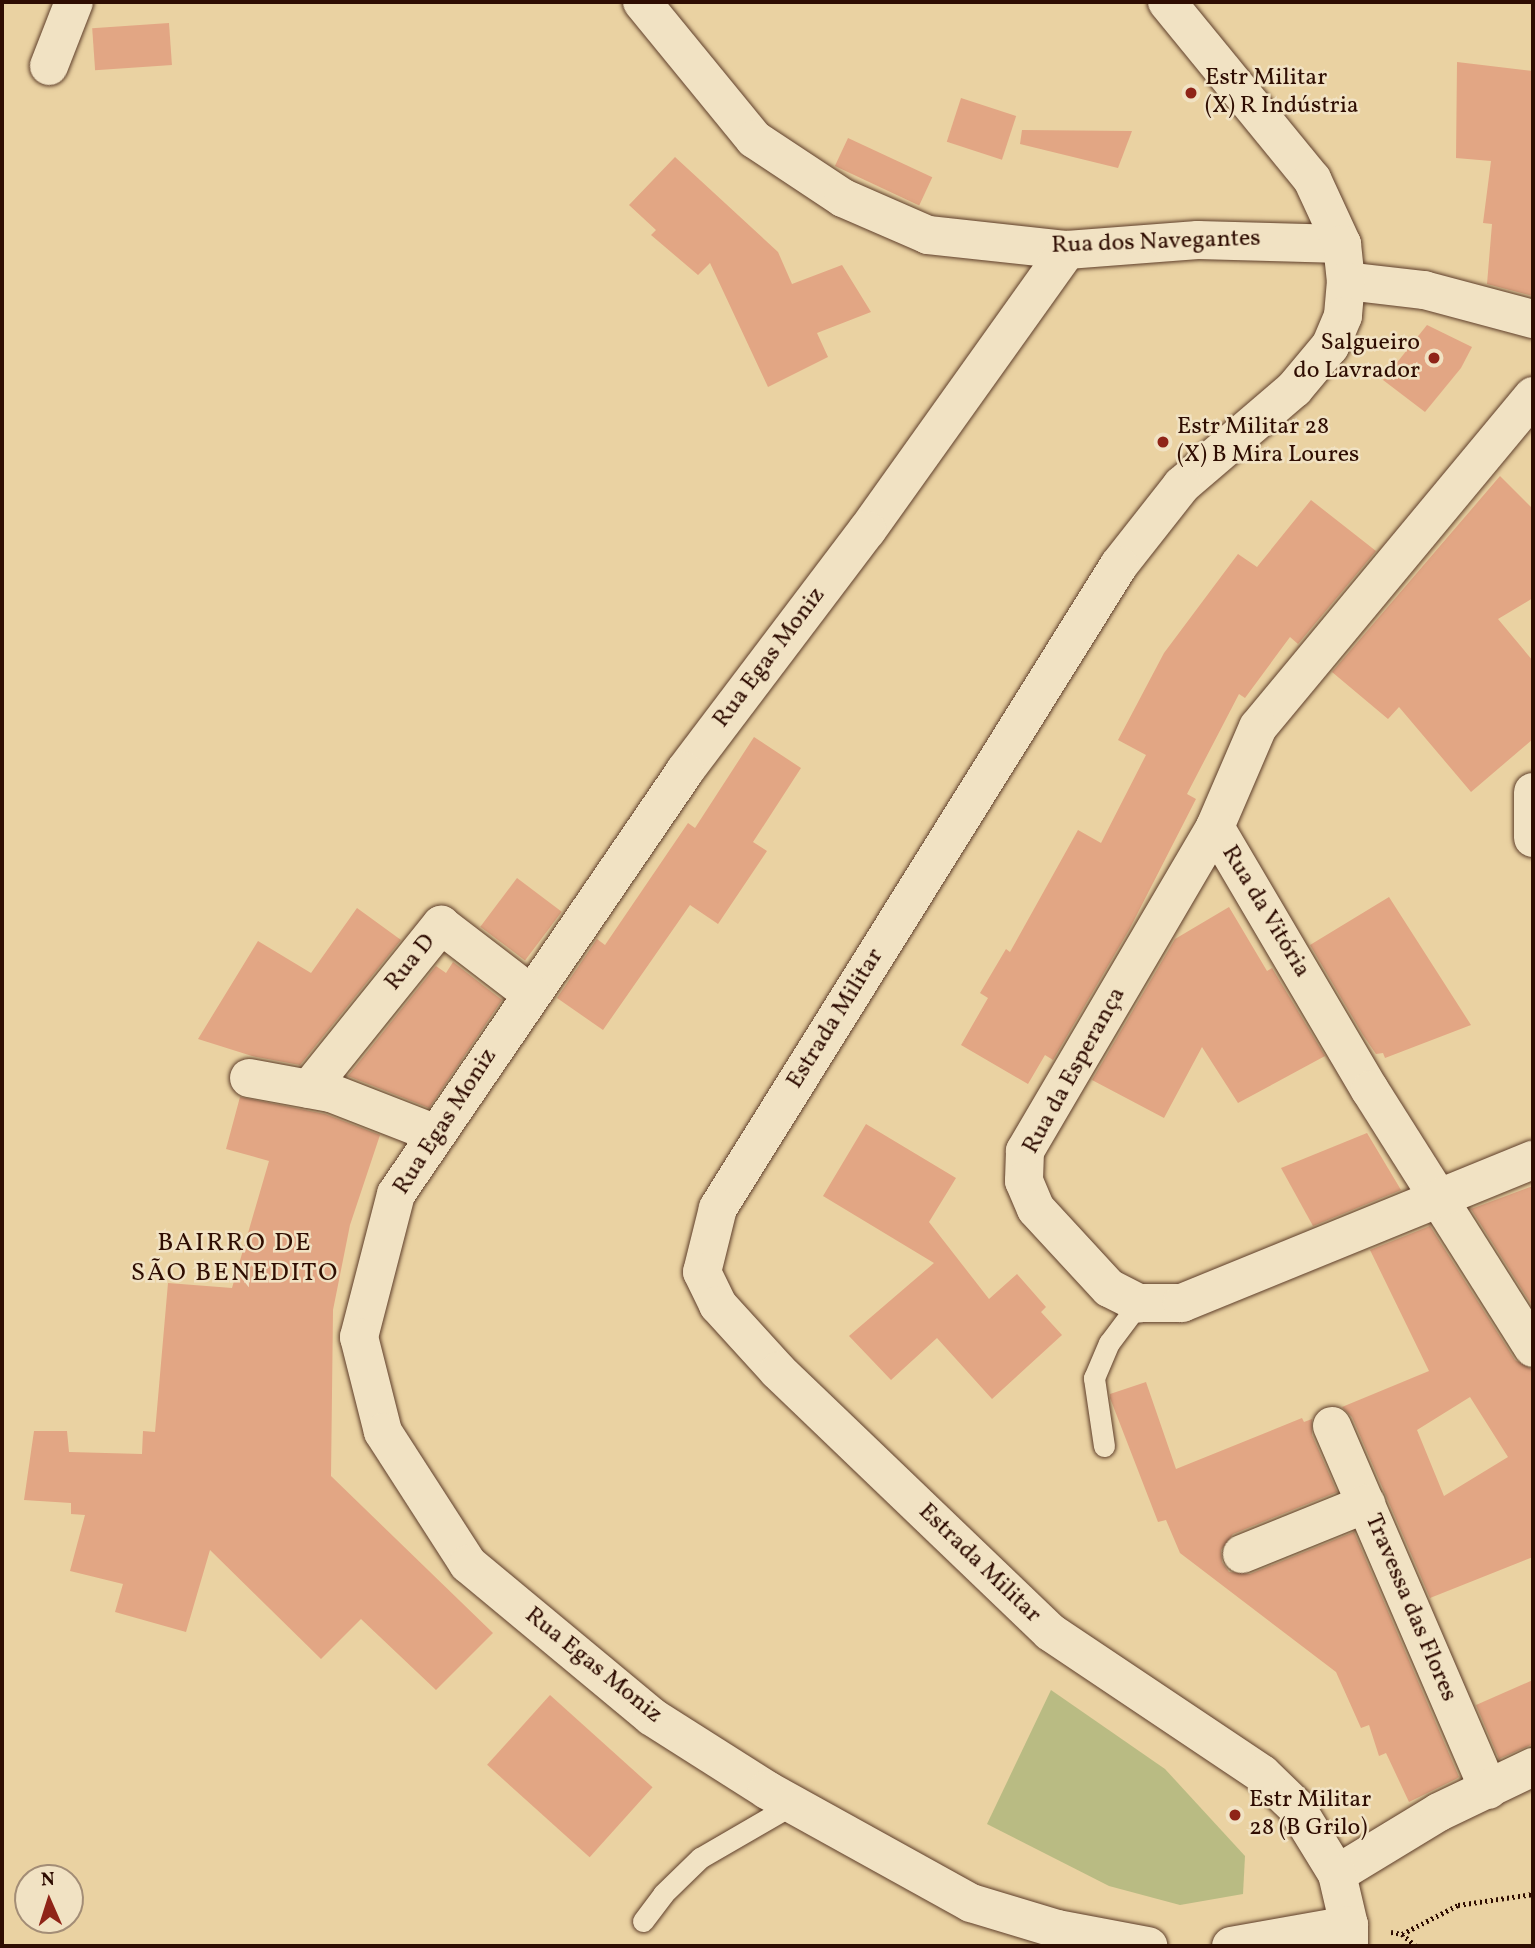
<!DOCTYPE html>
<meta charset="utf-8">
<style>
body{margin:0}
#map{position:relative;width:1535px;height:1948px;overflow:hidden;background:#ead2a2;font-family:Vollkorn,serif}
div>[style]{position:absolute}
.green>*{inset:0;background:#b9bb83}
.building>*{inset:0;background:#e2a684;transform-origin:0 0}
.path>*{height:4.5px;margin-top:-2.25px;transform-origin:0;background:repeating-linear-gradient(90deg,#2f0d02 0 2px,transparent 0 5.5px)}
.roads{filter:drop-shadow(0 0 2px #5e3e2a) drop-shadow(0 0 2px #5e3e2a)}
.lane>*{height:21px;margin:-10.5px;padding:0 10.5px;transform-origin:10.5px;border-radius:10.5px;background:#f1e2c3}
.street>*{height:38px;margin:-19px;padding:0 19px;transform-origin:19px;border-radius:19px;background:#f1e2c3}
.secondary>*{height:38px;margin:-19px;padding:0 19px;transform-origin:19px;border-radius:19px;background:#f1e2c3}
.dots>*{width:19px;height:19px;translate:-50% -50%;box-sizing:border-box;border:4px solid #f1e2c3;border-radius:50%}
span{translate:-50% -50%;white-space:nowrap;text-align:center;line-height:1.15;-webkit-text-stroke:5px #f1e2c3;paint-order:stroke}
.poi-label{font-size:24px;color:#2f0d02}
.left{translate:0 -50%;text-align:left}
.right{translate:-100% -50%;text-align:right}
.street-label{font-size:24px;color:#2f0d02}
.neighbourhood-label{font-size:26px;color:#2f0d02;letter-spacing:2px}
.frame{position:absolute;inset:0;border:4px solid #2f0d02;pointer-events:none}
.north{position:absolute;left:14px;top:1864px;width:70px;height:70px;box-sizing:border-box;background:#f1e2c3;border:2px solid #a38d76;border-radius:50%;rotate:357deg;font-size:19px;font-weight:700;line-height:28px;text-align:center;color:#2f0d02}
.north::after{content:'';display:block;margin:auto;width:24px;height:32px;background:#8f2418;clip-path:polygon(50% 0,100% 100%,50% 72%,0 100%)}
</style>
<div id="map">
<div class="green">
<i style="clip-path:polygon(1051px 1690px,1165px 1769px,1245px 1856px,1243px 1894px,1180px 1905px,1109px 1886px,987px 1824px)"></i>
</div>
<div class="building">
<i style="left:169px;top:23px;width:42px;height:77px;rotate:86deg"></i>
<i style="clip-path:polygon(1457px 62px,1533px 71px,1533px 296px,1487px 284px,1492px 224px,1483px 223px,1491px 161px,1456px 158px)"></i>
<i style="left:961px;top:98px;width:58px;height:46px;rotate:18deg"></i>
<i style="clip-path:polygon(1022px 130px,1132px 131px,1118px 168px,1020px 144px)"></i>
<i style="left:848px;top:138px;width:93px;height:31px;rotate:25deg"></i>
<i style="clip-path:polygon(675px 157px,778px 252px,792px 284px,842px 265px,871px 312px,817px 333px,828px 357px,768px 387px,710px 263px,698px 275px,651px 235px,656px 230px,629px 205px)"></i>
<i style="clip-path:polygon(1427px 325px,1472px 347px,1461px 368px,1425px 412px,1383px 380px)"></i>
<i style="clip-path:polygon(1500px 476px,1533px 509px,1533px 598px,1498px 619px,1533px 661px,1533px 739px,1471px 792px,1399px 707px,1388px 719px,1332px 672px)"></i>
<i style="clip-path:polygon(1311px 500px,1376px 551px,1298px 644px,1290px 637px,1245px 698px,1239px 694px,1187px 794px,1196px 799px,1129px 930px,1053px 1060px,1045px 1055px,1028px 1084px,961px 1045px,988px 998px,980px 993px,1006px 949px,1010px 952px,1078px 830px,1101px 843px,1146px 755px,1118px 740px,1164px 653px,1238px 554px,1257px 567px)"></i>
<i style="clip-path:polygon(754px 737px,801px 768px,753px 842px,767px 851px,718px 924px,690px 905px,603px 1030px,557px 998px,597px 939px,605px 945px,688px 823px,695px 828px)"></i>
<i style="left:517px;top:878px;width:56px;height:61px;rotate:37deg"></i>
<i style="clip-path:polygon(1389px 897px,1471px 1025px,1385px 1058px,1383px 1053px,1376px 1054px,1363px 1035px,1310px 945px)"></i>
<i style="clip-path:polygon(1229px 907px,1267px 971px,1272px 968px,1325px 1056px,1238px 1103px,1202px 1047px,1164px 1118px,1092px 1080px,1175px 939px)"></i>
<i style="clip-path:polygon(357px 908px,401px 940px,300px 1065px,252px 1056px,198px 1039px,258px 941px,311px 973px)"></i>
<i style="clip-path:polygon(453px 962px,502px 1000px,429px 1108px,348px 1076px,436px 966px,446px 973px)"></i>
<i style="clip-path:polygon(240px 1097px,325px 1114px,380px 1135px,350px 1225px,333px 1310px,331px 1476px,493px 1633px,436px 1690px,361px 1619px,321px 1659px,210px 1550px,186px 1632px,115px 1612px,123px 1584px,70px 1571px,85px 1515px,71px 1514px,71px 1503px,24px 1500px,34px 1431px,67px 1431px,69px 1452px,142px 1454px,143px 1431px,155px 1432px,168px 1283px,232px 1288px,269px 1161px,226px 1149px)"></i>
<i style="clip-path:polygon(866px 1124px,956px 1178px,929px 1222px,989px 1299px,1017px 1274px,1046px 1307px,1041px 1312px,1062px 1335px,992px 1399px,937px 1338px,891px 1380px,849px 1336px,934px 1263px,823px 1196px)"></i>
<i style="clip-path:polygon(1367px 1133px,1401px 1190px,1313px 1226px,1281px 1168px)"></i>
<i style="clip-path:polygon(1533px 1186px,1533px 1307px,1471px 1209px)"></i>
<i style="clip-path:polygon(evenodd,1430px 1226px,1515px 1360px,1533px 1370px,1533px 1557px,1430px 1598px,1352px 1417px,1342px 1407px,1429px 1371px,1370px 1250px,1430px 1226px,1470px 1397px,1508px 1457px,1444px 1496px,1417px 1430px,1470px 1397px)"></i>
<i style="clip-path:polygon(1146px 1382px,1176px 1469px,1302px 1418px,1304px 1422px,1312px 1419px,1312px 1435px,1337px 1492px,1233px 1534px,1221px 1550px,1222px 1562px,1229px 1572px,1250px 1574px,1354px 1532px,1459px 1777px,1456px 1779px,1409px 1802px,1386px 1753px,1379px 1756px,1369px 1725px,1361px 1728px,1336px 1672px,1180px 1553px,1166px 1520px,1158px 1522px,1110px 1398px,1110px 1394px)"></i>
<i style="clip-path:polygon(1533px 1680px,1533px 1744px,1499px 1759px,1476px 1705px)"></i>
<i style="left:550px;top:1695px;width:138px;height:94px;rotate:42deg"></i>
</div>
<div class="path">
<i style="left:1391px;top:1932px;width:11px;rotate:10deg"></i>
<i style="left:1402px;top:1934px;width:18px;rotate:41deg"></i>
<i style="left:1402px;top:1934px;width:63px;rotate:-27.4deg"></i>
<i style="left:1458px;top:1905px;width:76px;rotate:-8.3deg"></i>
</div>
<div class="roads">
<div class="lane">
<i style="left:1104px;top:1446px;width:69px;rotate:-98.4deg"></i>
<i style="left:1094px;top:1378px;width:38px;rotate:-67deg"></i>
<i style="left:1109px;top:1343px;width:50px;rotate:-53.1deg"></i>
<i style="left:643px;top:1921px;width:34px;rotate:-53deg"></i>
<i style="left:663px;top:1894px;width:52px;rotate:-44.2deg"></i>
<i style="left:700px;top:1858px;width:108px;rotate:-30.1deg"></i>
</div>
<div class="street">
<i style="left:642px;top:2px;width:177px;rotate:50.7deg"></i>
<i style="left:754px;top:139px;width:107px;rotate:33.5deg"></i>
<i style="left:843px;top:198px;width:93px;rotate:23.5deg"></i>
<i style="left:928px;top:235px;width:140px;rotate:6.2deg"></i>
<i style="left:1067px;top:250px;width:131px;rotate:-4.4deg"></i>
<i style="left:1198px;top:240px;width:144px;rotate:1.6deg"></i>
<i style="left:49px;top:66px;width:69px;rotate:-68.7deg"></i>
<i style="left:1067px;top:250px;width:344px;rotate:125.5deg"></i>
<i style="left:867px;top:530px;width:302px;rotate:127.1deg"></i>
<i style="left:685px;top:771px;width:512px;rotate:124.34deg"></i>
<i style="left:396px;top:1194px;width:148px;rotate:104.5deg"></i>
<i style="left:359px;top:1337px;width:98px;rotate:75.8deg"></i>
<i style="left:383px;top:1432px;width:157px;rotate:57.2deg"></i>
<i style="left:468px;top:1564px;width:239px;rotate:39.7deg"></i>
<i style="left:652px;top:1717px;width:136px;rotate:32.4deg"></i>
<i style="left:767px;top:1790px;width:233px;rotate:29deg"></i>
<i style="left:971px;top:1903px;width:90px;rotate:16.8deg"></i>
<i style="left:1057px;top:1929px;width:93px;rotate:10.6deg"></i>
<i style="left:1346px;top:281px;width:79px;rotate:6.6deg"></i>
<i style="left:1424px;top:290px;width:113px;rotate:14.9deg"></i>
<i style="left:1533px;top:396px;width:430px;rotate:129.7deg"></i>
<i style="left:1258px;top:727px;width:109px;rotate:113.3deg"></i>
<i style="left:1215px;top:827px;width:305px;rotate:59.5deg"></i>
<i style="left:1370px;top:1090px;width:305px;rotate:57.7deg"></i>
<i style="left:1533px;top:792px;width:46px;rotate:90deg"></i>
<i style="left:1215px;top:827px;width:376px;rotate:120.4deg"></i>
<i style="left:1025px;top:1151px;width:30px;rotate:92deg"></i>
<i style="left:1024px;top:1181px;width:30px;rotate:67deg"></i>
<i style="left:1036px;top:1209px;width:108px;rotate:47.3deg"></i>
<i style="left:1109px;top:1288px;width:34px;rotate:27deg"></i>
<i style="left:1139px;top:1303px;width:43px"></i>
<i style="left:1182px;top:1303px;width:379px;rotate:-22.2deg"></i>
<i style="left:249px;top:1078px;width:83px;rotate:10.4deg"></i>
<i style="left:331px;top:1093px;width:113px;rotate:21.3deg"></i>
<i style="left:309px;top:1089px;width:211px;rotate:-51.2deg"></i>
<i style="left:441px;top:925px;width:113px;rotate:37.5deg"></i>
<i style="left:1332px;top:1426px;width:396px;rotate:66.7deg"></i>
<i style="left:1242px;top:1554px;width:134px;rotate:-22deg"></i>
<i style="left:1337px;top:1874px;width:119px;rotate:-31.3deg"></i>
<i style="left:1439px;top:1812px;width:104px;rotate:-25.6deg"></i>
<i style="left:1231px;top:1946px;width:120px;rotate:-10.1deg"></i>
</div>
<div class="secondary">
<i style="left:1167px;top:2px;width:229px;rotate:50.7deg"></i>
<i style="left:1312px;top:179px;width:72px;rotate:65.2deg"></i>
<i style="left:1342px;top:244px;width:37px;rotate:84deg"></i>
<i style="left:1346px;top:281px;width:35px;rotate:95deg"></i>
<i style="left:1343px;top:316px;width:33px;rotate:113deg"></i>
<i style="left:1330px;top:346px;width:56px;rotate:129.9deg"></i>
<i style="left:1294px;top:389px;width:148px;rotate:139.4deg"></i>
<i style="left:1182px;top:485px;width:102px;rotate:128.2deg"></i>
<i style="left:1119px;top:565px;width:758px;rotate:121.95deg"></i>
<i style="left:718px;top:1208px;width:66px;rotate:104deg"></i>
<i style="left:702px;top:1272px;width:37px;rotate:64deg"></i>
<i style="left:718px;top:1305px;width:89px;rotate:47.7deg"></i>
<i style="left:778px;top:1371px;width:377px;rotate:43.8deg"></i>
<i style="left:1050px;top:1632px;width:255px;rotate:33.8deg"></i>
<i style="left:1262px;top:1774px;width:47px;rotate:44.1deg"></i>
<i style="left:1296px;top:1807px;width:79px;rotate:58.5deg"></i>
<i style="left:1337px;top:1874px;width:52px;rotate:76.8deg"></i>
<i style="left:1349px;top:1925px;width:21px;rotate:90deg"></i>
</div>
</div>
<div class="dots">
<i style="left:1191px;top:93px;background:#8f2418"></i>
<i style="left:1434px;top:358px;background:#8f2418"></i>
<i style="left:1163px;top:442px;background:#8f2418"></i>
<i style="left:1235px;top:1815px;background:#8f2418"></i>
</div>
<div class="poi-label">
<span class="left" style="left:1205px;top:93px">Estr Militar<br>(X) R Indústria</span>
<span class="right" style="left:1420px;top:358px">Salgueiro<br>do Lavrador</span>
<span class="left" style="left:1177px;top:442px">Estr Militar 28<br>(X) B Mira Loures</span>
<span class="left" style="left:1249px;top:1815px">Estr Militar<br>28 (B Grilo)</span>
</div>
<div class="street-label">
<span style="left:1156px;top:243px;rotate:-2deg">Rua dos Navegantes</span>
<span style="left:770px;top:658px;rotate:-53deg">Rua Egas Moniz</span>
<span style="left:1265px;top:912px;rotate:59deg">Rua da Vitória</span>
<span style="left:411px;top:963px;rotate:-51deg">Rua D</span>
<span style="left:836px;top:1019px;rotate:-58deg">Estrada Militar</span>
<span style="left:1075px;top:1071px;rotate:-61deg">Rua da Esperança</span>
<span style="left:446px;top:1122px;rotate:-57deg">Rua Egas Moniz</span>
<span style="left:979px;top:1564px;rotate:44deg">Estrada Militar</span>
<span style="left:1410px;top:1608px;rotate:67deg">Travessa das Flores</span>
<span style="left:593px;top:1666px;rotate:39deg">Rua Egas Moniz</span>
</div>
<div class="neighbourhood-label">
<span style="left:235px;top:1259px">BAIRRO DE<br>SÃO BENEDITO</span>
</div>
<div class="frame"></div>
<div class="north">N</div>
</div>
